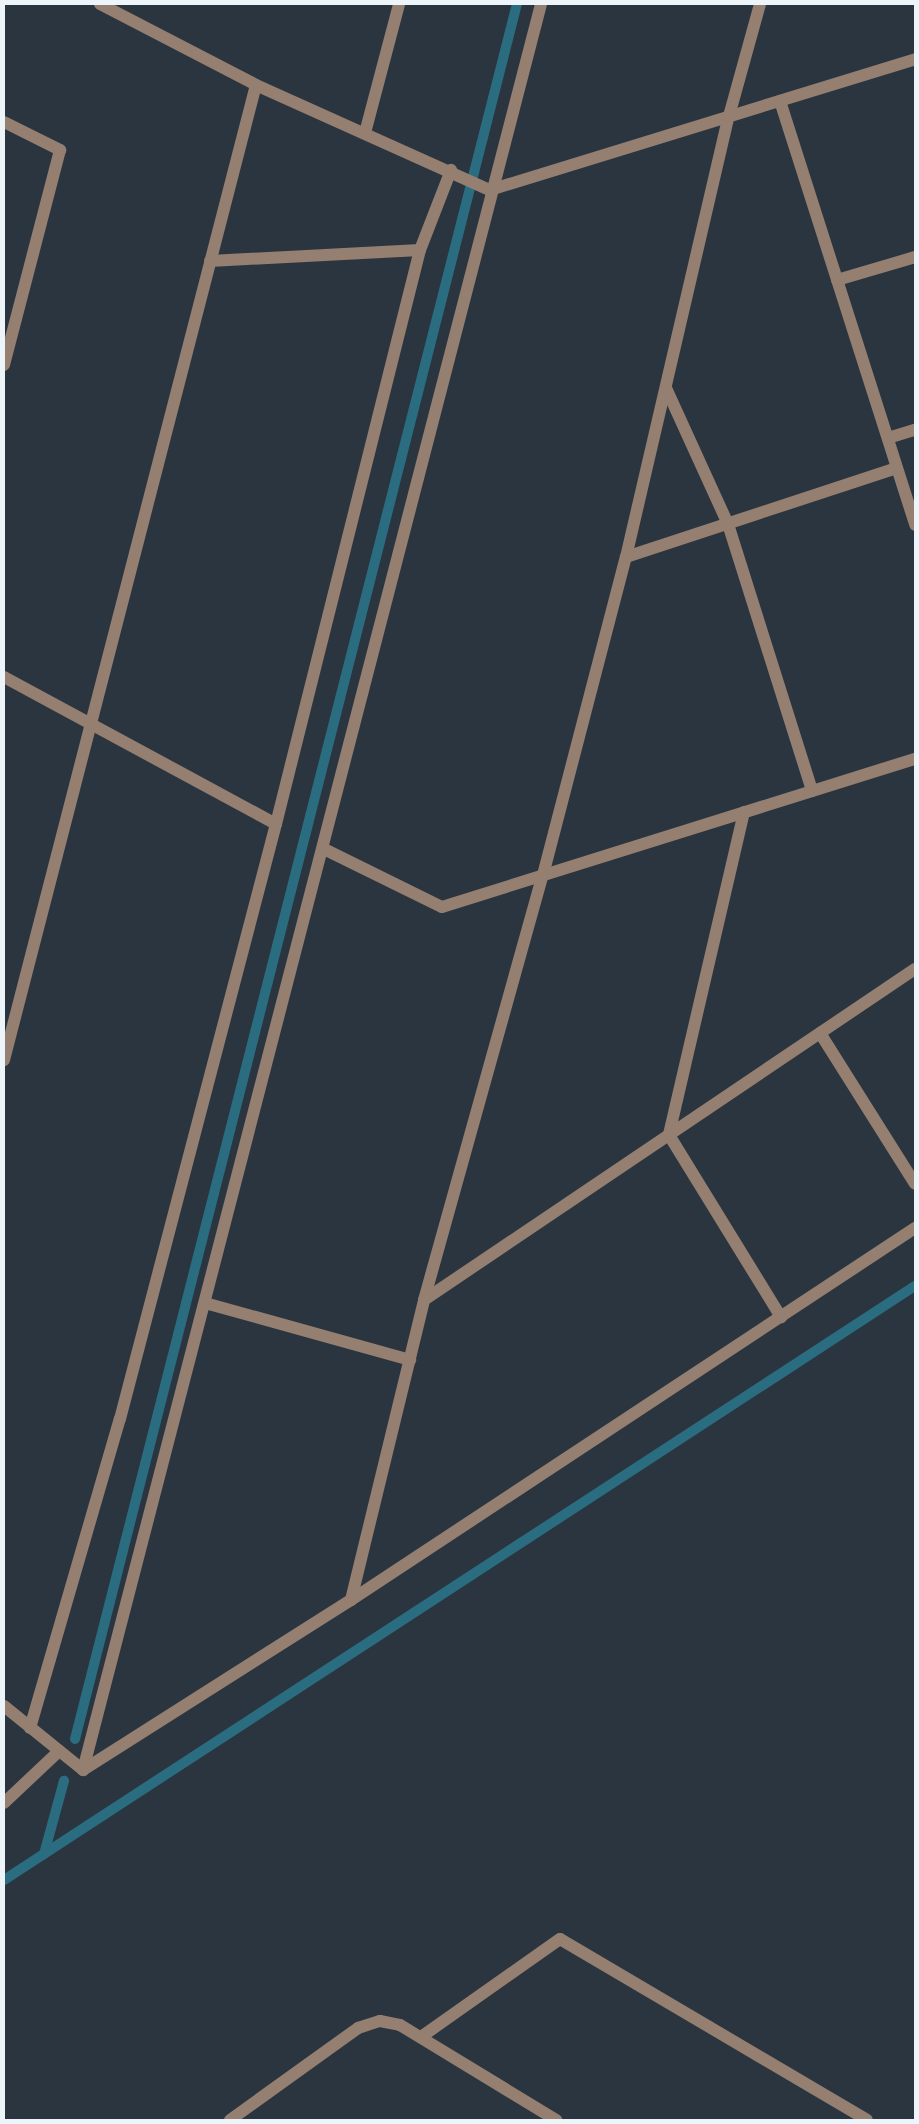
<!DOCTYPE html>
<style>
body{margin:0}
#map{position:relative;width:919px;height:2124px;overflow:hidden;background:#2b353f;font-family:"Crimson Pro",serif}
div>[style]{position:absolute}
.stream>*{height:10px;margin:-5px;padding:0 5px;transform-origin:5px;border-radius:5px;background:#2a6d81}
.minor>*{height:12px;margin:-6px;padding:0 6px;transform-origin:6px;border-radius:6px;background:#947f71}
span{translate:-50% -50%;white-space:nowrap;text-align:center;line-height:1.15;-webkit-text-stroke:4px #2b353f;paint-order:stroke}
.frame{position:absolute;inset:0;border:5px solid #edf4fa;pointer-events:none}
</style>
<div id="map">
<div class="stream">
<i style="left:75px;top:1739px;width:1790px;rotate:-75.71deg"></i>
<i style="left:44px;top:1854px;width:76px;rotate:-74.7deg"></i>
<i style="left:4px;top:1880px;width:1088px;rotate:-33.11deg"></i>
</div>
<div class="minor">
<i style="left:100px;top:4px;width:176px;rotate:27.4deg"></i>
<i style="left:256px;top:85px;width:256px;rotate:24.2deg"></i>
<i style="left:490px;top:190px;width:445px;rotate:-17.1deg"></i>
<i style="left:780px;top:101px;width:445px;rotate:72.3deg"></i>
<i style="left:4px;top:122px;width:63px;rotate:26.6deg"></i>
<i style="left:60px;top:150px;width:222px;rotate:104.6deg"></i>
<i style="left:365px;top:133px;width:133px;rotate:-75.2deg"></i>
<i style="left:210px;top:261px;width:210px;rotate:-3deg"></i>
<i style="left:837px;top:280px;width:81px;rotate:-16.4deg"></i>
<i style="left:666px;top:388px;width:149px;rotate:65.5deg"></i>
<i style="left:728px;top:524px;width:280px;rotate:72.5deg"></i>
<i style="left:888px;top:438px;width:28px;rotate:-17deg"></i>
<i style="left:626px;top:557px;width:285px;rotate:-18.2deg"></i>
<i style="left:4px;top:677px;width:309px;rotate:28.4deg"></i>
<i style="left:744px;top:812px;width:332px;rotate:103.1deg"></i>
<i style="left:669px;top:1135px;width:214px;rotate:58.4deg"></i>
<i style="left:324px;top:849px;width:131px;rotate:26.2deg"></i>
<i style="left:442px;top:907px;width:496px;rotate:-17.4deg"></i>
<i style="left:820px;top:1033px;width:178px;rotate:57.8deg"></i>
<i style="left:4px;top:1060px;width:1007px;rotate:-75.51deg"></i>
<i style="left:424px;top:1300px;width:592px;rotate:-33.99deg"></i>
<i style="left:205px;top:1303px;width:213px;rotate:15.5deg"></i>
<i style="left:351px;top:1600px;width:309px;rotate:-76.3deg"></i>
<i style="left:424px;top:1300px;width:441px;rotate:-74.4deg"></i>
<i style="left:543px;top:875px;width:329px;rotate:-75.4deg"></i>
<i style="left:626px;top:557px;width:453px;rotate:-76.9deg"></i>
<i style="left:729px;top:116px;width:116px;rotate:-74.5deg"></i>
<i style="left:4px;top:1706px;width:102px;rotate:39deg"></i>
<i style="left:30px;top:1728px;width:322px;rotate:-73.8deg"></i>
<i style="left:120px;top:1419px;width:615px;rotate:-75.31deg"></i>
<i style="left:276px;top:824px;width:592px;rotate:-75.92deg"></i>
<i style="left:420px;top:250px;width:86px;rotate:-68.8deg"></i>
<i style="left:83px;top:1770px;width:1824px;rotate:-75.46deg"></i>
<i style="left:83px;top:1770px;width:317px;rotate:-32.4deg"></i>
<i style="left:351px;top:1600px;width:676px;rotate:-33.41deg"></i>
<i style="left:4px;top:1803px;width:76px;rotate:-43.4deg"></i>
<i style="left:421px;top:2037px;width:170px;rotate:-35.2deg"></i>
<i style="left:560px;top:1939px;width:356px;rotate:30.5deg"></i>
<i style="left:230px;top:2120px;width:158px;rotate:-35.7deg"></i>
<i style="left:358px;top:2028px;width:23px;rotate:-18deg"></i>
<i style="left:380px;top:2021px;width:20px;rotate:11deg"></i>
<i style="left:400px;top:2025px;width:183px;rotate:31.3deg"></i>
</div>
<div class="frame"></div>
</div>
